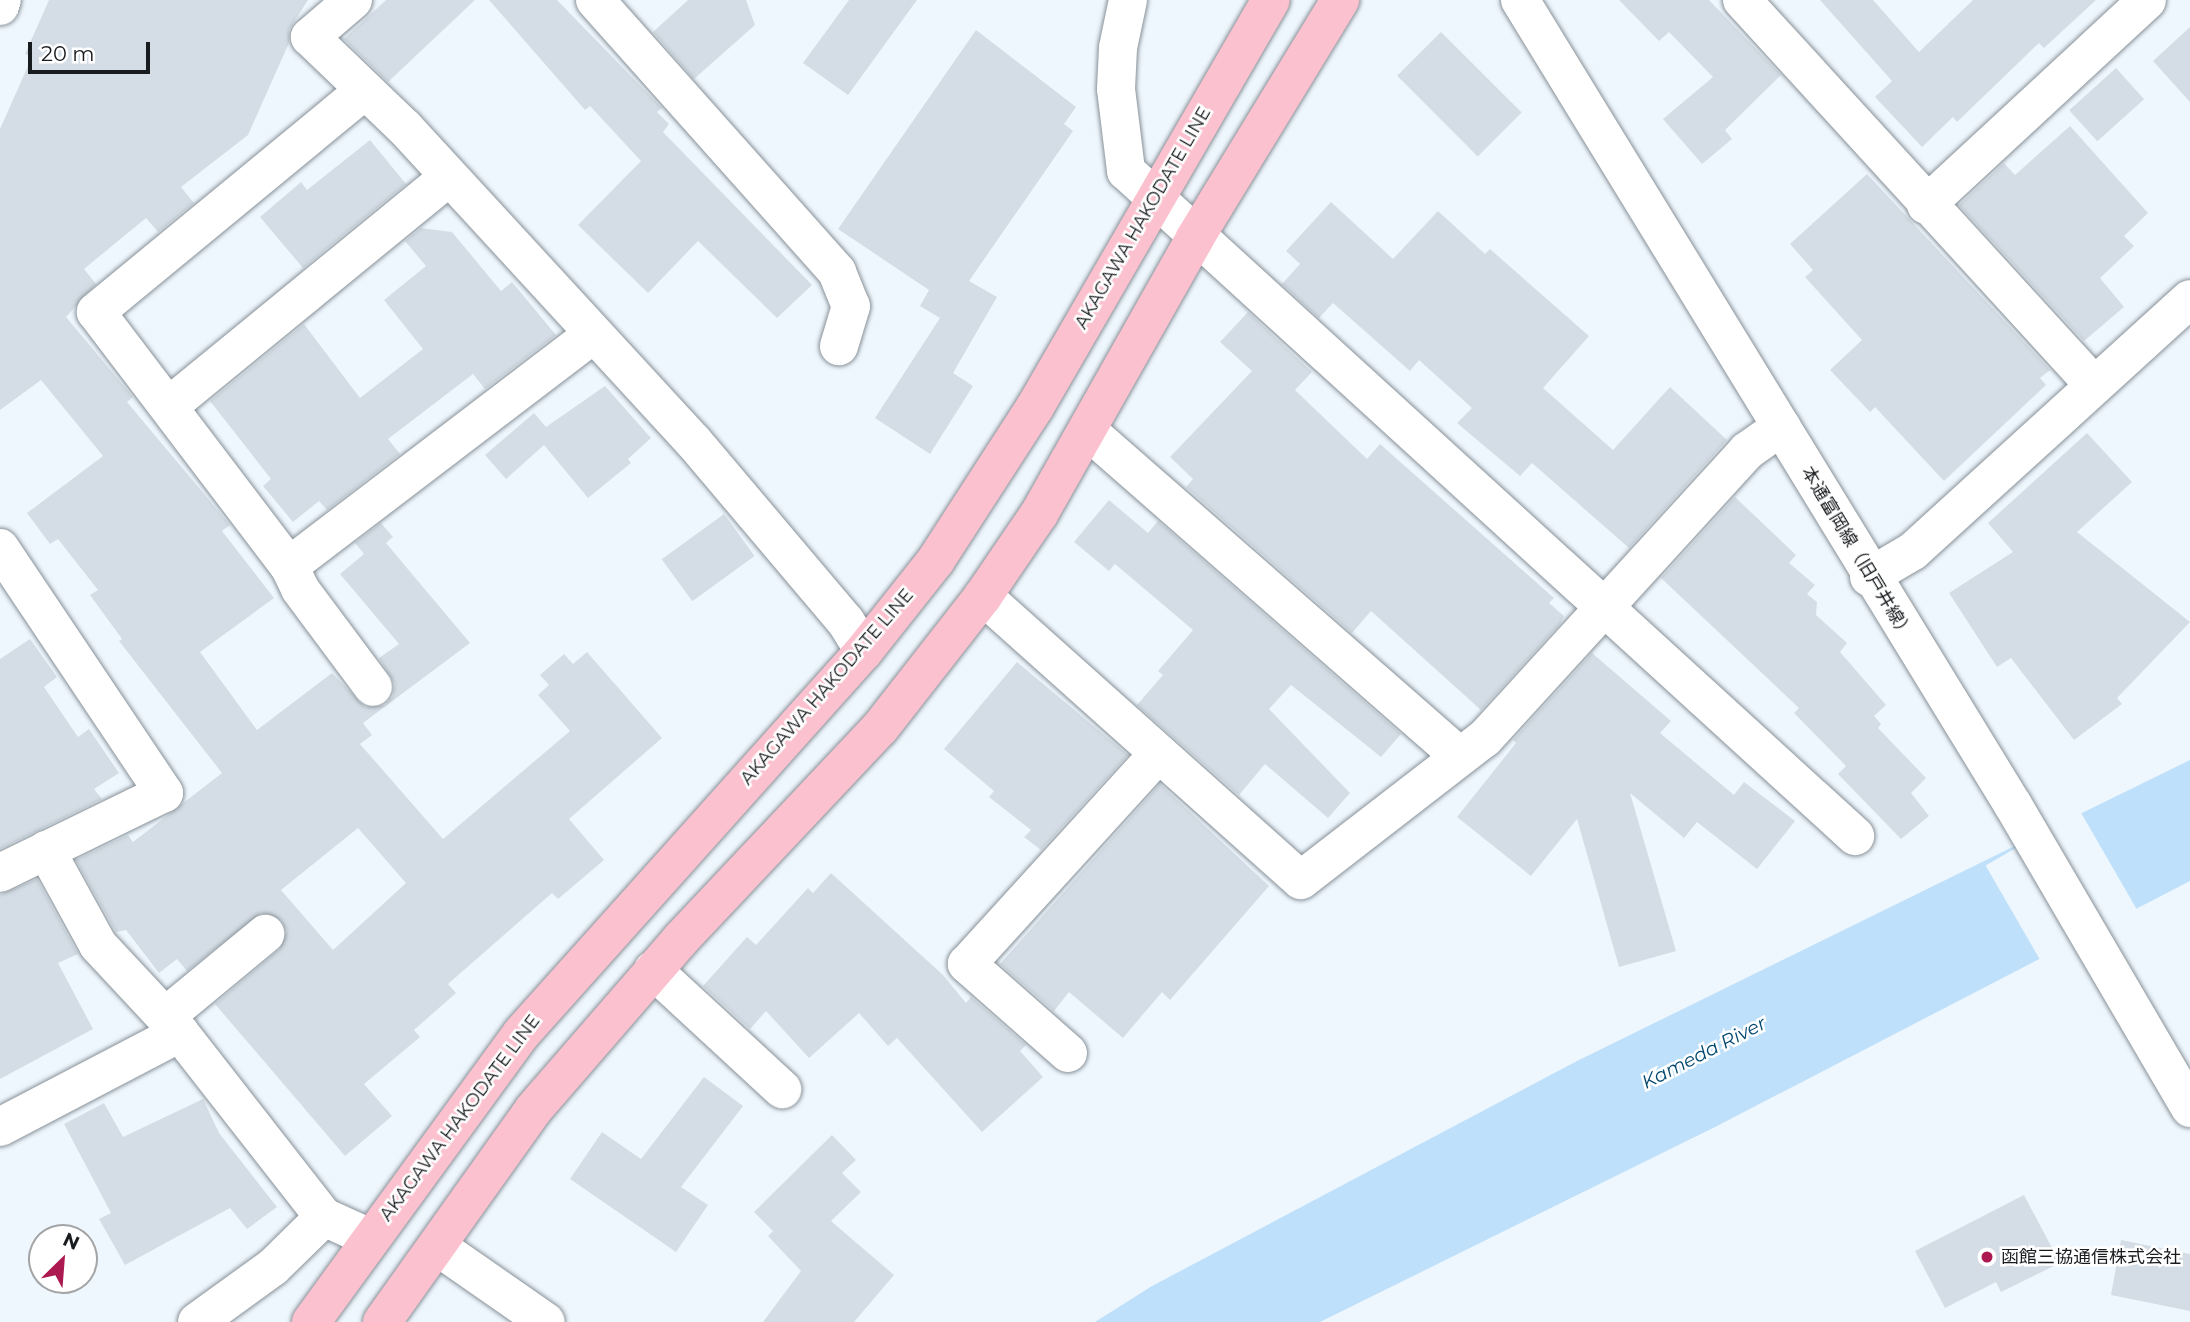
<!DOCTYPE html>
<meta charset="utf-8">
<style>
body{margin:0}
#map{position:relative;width:2190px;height:1322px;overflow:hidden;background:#eff7fe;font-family:Montserrat,"Noto Sans JP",sans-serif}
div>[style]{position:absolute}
.water>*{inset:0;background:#bfe0fa}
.pier>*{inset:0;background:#eff7fe;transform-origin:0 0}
.building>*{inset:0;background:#d4dde5;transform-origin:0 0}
.roads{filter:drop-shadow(0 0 2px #889198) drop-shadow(0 0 2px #889198)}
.minor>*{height:38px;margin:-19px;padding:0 19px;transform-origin:19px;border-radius:19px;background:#fff}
.major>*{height:38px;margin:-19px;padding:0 19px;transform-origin:19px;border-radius:19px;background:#fbc1ce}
.dots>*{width:19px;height:19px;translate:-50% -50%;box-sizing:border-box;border:4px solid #fff;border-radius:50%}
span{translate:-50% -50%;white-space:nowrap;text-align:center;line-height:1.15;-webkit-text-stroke:5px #fff;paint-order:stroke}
.street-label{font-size:18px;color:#191c1f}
.poi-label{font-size:18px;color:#191c1f}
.left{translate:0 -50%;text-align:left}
.water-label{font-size:19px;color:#01486f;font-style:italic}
.north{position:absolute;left:28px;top:1224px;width:70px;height:70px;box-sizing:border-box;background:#fff;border:2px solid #a3a4a5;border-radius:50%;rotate:25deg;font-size:19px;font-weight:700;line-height:28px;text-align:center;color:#191c1f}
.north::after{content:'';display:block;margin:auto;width:24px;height:32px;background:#ab1950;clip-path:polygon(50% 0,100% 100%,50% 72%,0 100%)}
.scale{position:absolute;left:28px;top:42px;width:122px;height:32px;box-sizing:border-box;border:4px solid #191c1f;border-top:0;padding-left:9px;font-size:21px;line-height:24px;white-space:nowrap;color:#191c1f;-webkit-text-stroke:5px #fff;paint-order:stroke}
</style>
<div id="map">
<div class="water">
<i style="clip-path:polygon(2190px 760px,2190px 881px,1717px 1126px,1320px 1322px,1095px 1322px,1152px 1286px,1577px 1061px)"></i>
</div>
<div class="pier">
<i style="left:2080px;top:811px;width:116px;height:109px;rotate:60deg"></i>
</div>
<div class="building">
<i style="clip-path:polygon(evenodd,49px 0,308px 0,289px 30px,289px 43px,248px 135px,181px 187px,194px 203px,158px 232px,146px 218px,84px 269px,96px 284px,66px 317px,133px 397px,127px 402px,230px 525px,222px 531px,274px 598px,200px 652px,257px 730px,332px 673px,365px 707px,385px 705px,393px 696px,395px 684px,379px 658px,399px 644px,340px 574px,364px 554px,355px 543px,381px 523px,393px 537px,386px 543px,470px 643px,363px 723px,372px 735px,360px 744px,443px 839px,570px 731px,538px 695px,549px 685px,540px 675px,564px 654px,573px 664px,587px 652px,662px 738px,569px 819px,604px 860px,558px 899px,552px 893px,448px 984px,456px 993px,414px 1030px,420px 1037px,364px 1084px,392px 1116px,345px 1156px,215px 1004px,279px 950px,287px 931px,281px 920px,261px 913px,187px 971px,177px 959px,159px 973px,126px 930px,116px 932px,76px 860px,128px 835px,133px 842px,222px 773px,119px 641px,122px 639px,90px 595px,98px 590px,58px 539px,50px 544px,27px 513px,103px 456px,41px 380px,0 410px,0 129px,32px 57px,25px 54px,49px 0,358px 828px,406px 883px,333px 950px,281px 890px,358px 828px)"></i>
<i style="clip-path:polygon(386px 0,475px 0,388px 82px,344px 39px)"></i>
<i style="clip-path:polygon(489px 0,557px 0,662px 108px,657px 112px,669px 124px,663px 132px,812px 285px,777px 318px,698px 241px,648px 293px,578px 225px,641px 161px,590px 106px,585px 110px)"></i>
<i style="clip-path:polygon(688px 0,746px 0,755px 25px,694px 79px,653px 32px)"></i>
<i style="clip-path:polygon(849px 0,917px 0,848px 95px,803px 63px)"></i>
<i style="clip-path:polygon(1619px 0,1709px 0,1781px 75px,1725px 130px,1732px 139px,1702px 164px,1663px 119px,1713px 77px,1669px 32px,1659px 41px)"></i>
<i style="clip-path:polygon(1820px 0,1873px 0,1919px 52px,1973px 0,2096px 0,2044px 48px,2039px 43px,1957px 122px,1953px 117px,1922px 147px,1875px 97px,1892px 81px)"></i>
<i style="clip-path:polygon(2190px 27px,2190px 102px,2153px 61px)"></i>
<i style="clip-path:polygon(976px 30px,1076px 107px,1064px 124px,1073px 131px,969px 281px,997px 297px,953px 373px,973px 386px,930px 454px,875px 418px,940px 318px,920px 306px,929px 290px,838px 229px)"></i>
<i style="left:1441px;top:32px;width:114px;height:62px;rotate:45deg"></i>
<i style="left:2116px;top:68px;width:42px;height:63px;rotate:48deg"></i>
<i style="clip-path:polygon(2070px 126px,2148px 213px,2124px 236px,2134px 246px,2100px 278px,2124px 307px,2084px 341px,1959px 205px,2004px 163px,2015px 175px)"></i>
<i style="clip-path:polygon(370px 140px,406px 184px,303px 268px,260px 217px,301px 182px,307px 190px)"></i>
<i style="clip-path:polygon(1867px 174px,2050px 370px,2040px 378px,2046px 385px,1944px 481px,1875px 407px,1870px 412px,1830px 370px,1862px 340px,1805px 277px,1813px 270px,1790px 244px)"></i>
<i style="clip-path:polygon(1331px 202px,1393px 259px,1438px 211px,1485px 254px,1490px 249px,1589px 336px,1543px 388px,1613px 450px,1670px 387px,1727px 440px,1629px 548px,1532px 463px,1520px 476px,1457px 423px,1472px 408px,1419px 360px,1410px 371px,1333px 303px,1319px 318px,1282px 284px,1300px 264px,1286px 251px)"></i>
<i style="clip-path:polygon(421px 228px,452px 232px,501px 291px,512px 282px,556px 335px,485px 389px,473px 374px,388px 439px,400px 454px,327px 510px,319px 501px,293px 522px,263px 486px,271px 479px,210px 401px,304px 324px,360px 398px,423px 349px,384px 300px,426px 266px,405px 241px)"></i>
<i style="clip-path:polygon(1248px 312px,1312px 372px,1295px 390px,1367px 459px,1380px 444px,1554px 598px,1549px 603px,1564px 616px,1560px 624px,1481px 710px,1371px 611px,1352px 633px,1186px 487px,1193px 479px,1170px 457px,1252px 371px,1220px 342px)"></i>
<i style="clip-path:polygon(605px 386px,651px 438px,628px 459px,631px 463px,588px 498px,544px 445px,506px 479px,485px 455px,534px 413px,546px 427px)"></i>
<i style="clip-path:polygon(2087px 433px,2132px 482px,2077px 532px,2190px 622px,2117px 698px,2122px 704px,2074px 740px,2011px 658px,1997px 667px,1949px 593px,2013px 552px,1988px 523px)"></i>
<i style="clip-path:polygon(1735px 497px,1796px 555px,1789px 563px,1815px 585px,1807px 594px,1817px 602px,1816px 615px,1847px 643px,1840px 652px,1886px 705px,1874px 716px,1881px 724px,1878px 728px,1926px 778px,1911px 793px,1929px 816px,1901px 839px,1838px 774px,1846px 766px,1794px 713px,1799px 708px,1661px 578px)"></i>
<i style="clip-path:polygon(1109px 500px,1148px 533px,1158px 521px,1401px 734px,1381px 757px,1291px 685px,1269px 709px,1350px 793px,1328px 818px,1265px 764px,1239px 795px,1137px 705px,1163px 675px,1158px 671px,1193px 630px,1115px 564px,1109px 571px,1074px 542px)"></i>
<i style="left:724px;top:514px;width:52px;height:77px;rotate:54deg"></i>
<i style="clip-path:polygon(30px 639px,57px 677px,44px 687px,78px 737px,89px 729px,119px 773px,94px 789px,102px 799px,0 849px,0 659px)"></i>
<i style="clip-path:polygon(1592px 653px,1671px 721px,1660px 733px,1734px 795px,1744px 782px,1795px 821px,1757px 869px,1697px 822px,1684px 838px,1630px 793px,1676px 951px,1619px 967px,1577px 819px,1531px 876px,1457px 817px,1516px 743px,1513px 740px)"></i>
<i style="clip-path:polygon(1017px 662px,1128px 755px,1041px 850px,1024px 837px,1031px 830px,989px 797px,994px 791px,944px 749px)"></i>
<i style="clip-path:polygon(1160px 784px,1269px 886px,1170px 1000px,1162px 992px,1123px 1038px,1069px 992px,1054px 1011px,1000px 964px)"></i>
<i style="clip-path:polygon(831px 873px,943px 975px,966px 1003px,971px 997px,1026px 1045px,1020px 1051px,1043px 1077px,982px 1132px,897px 1038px,888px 1046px,859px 1013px,809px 1058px,766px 1011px,750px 1029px,703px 986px,747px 937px,756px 945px,808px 888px,813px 893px)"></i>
<i style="clip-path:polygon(37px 879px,78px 954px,58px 963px,93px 1029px,0 1079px,0 895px)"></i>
<i style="clip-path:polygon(704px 1077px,743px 1106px,681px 1187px,708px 1205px,676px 1252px,570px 1179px,602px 1132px,641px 1159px)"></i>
<i style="clip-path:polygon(203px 1099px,219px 1133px,277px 1207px,247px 1229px,230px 1208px,125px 1265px,99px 1219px,111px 1213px,64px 1124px,104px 1103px,123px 1137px)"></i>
<i style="clip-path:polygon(832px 1135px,856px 1160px,842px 1173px,861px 1192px,831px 1221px,894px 1275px,854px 1322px,763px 1322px,801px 1271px,768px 1236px,773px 1231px,754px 1212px)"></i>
<i style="clip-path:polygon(2024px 1195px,2060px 1263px,2001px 1292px,1996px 1282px,1945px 1308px,1915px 1251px)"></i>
<i style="clip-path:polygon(2121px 1240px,2190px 1254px,2190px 1311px,2111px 1295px)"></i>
</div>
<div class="roads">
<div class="minor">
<i style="left:353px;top:0;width:57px;rotate:139.3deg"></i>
<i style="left:310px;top:37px;width:132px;rotate:43.8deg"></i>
<i style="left:405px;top:128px;width:425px;rotate:47.4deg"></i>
<i style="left:693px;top:441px;width:237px;rotate:49.8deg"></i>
<i style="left:846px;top:622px;width:34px;rotate:58deg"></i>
<i style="left:595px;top:0;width:364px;rotate:48.3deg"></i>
<i style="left:837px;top:272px;width:37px;rotate:68deg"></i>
<i style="left:851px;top:306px;width:42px;rotate:106.7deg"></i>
<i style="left:1128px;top:0;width:49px;rotate:101.8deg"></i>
<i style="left:1118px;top:48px;width:41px;rotate:92.8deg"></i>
<i style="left:1116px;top:89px;width:83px;rotate:83deg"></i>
<i style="left:1126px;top:171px;width:987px;rotate:42.37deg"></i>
<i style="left:1520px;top:0;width:944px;rotate:58.52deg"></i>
<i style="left:2013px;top:805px;width:351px;rotate:59.7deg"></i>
<i style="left:1742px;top:0;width:522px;rotate:47.56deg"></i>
<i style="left:0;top:6px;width:6px;rotate:-72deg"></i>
<i style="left:365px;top:90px;width:349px;rotate:140.5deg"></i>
<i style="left:96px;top:312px;width:319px;rotate:52.8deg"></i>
<i style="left:289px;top:566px;width:25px;rotate:64deg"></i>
<i style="left:300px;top:589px;width:122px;rotate:53.3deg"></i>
<i style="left:1926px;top:205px;width:301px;rotate:-42.8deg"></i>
<i style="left:169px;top:406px;width:362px;rotate:-39.3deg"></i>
<i style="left:1088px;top:431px;width:493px;rotate:41.2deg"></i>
<i style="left:0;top:548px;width:295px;rotate:56.2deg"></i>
<i style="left:164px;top:793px;width:182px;rotate:154deg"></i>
<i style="left:289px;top:566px;width:381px;rotate:-37.3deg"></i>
<i style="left:1869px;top:577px;width:51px;rotate:-30.6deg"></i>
<i style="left:1913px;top:551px;width:374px;rotate:-42.3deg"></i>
<i style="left:983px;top:596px;width:426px;rotate:41.8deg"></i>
<i style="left:1301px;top:880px;width:232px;rotate:-37.7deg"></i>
<i style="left:1485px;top:738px;width:389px;rotate:-47.6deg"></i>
<i style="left:1747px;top:451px;width:42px;rotate:-35.2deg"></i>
<i style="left:46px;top:850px;width:108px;rotate:61.3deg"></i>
<i style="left:98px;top:945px;width:120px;rotate:47deg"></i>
<i style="left:180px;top:1033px;width:234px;rotate:52deg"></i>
<i style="left:653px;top:970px;width:176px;rotate:42.7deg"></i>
<i style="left:166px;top:1016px;width:129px;rotate:-39.6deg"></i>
<i style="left:1068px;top:1053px;width:135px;rotate:-138.6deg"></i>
<i style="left:967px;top:964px;width:284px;rotate:-47.7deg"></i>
<i style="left:0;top:1127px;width:203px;rotate:-27.6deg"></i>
<i style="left:438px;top:1247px;width:131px;rotate:34.8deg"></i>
<i style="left:197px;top:1322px;width:94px;rotate:-35.9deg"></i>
<i style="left:273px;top:1267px;width:71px;rotate:-44.4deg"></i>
<i style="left:324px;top:1217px;width:51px;rotate:24.5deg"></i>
</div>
<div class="major">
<i style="left:311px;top:1322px;width:356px;rotate:-53.9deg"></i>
<i style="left:521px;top:1034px;width:514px;rotate:-48.15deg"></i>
<i style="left:864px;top:651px;width:116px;rotate:-51.6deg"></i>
<i style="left:936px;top:560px;width:182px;rotate:-57.1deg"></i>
<i style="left:1035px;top:407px;width:470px;rotate:-59.9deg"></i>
<i style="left:382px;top:1322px;width:260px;rotate:-54.5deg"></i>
<i style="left:533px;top:1110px;width:225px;rotate:-49.1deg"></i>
<i style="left:680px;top:940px;width:291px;rotate:-46.7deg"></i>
<i style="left:880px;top:728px;width:167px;rotate:-52deg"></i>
<i style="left:983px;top:596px;width:99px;rotate:-55.7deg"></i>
<i style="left:1039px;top:514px;width:317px;rotate:-60.5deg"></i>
<i style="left:1195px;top:238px;width:279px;rotate:-58.6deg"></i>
</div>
</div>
<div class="dots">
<i style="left:1987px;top:1257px;background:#ab1950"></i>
</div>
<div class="street-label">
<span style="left:1143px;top:218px;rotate:-60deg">AKAGAWA HAKODATE LINE</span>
<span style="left:1857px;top:553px;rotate:59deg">本通富岡線（旧戸井線）</span>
<span style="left:827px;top:687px;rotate:-49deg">AKAGAWA HAKODATE LINE</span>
<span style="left:460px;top:1118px;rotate:-53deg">AKAGAWA HAKODATE LINE</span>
</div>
<div class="poi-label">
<span class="left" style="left:2001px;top:1257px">函館三協通信株式会社</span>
</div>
<div class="water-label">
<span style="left:1704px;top:1053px;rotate:-27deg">Kameda River</span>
</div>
<div class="north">N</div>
<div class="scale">20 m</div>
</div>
